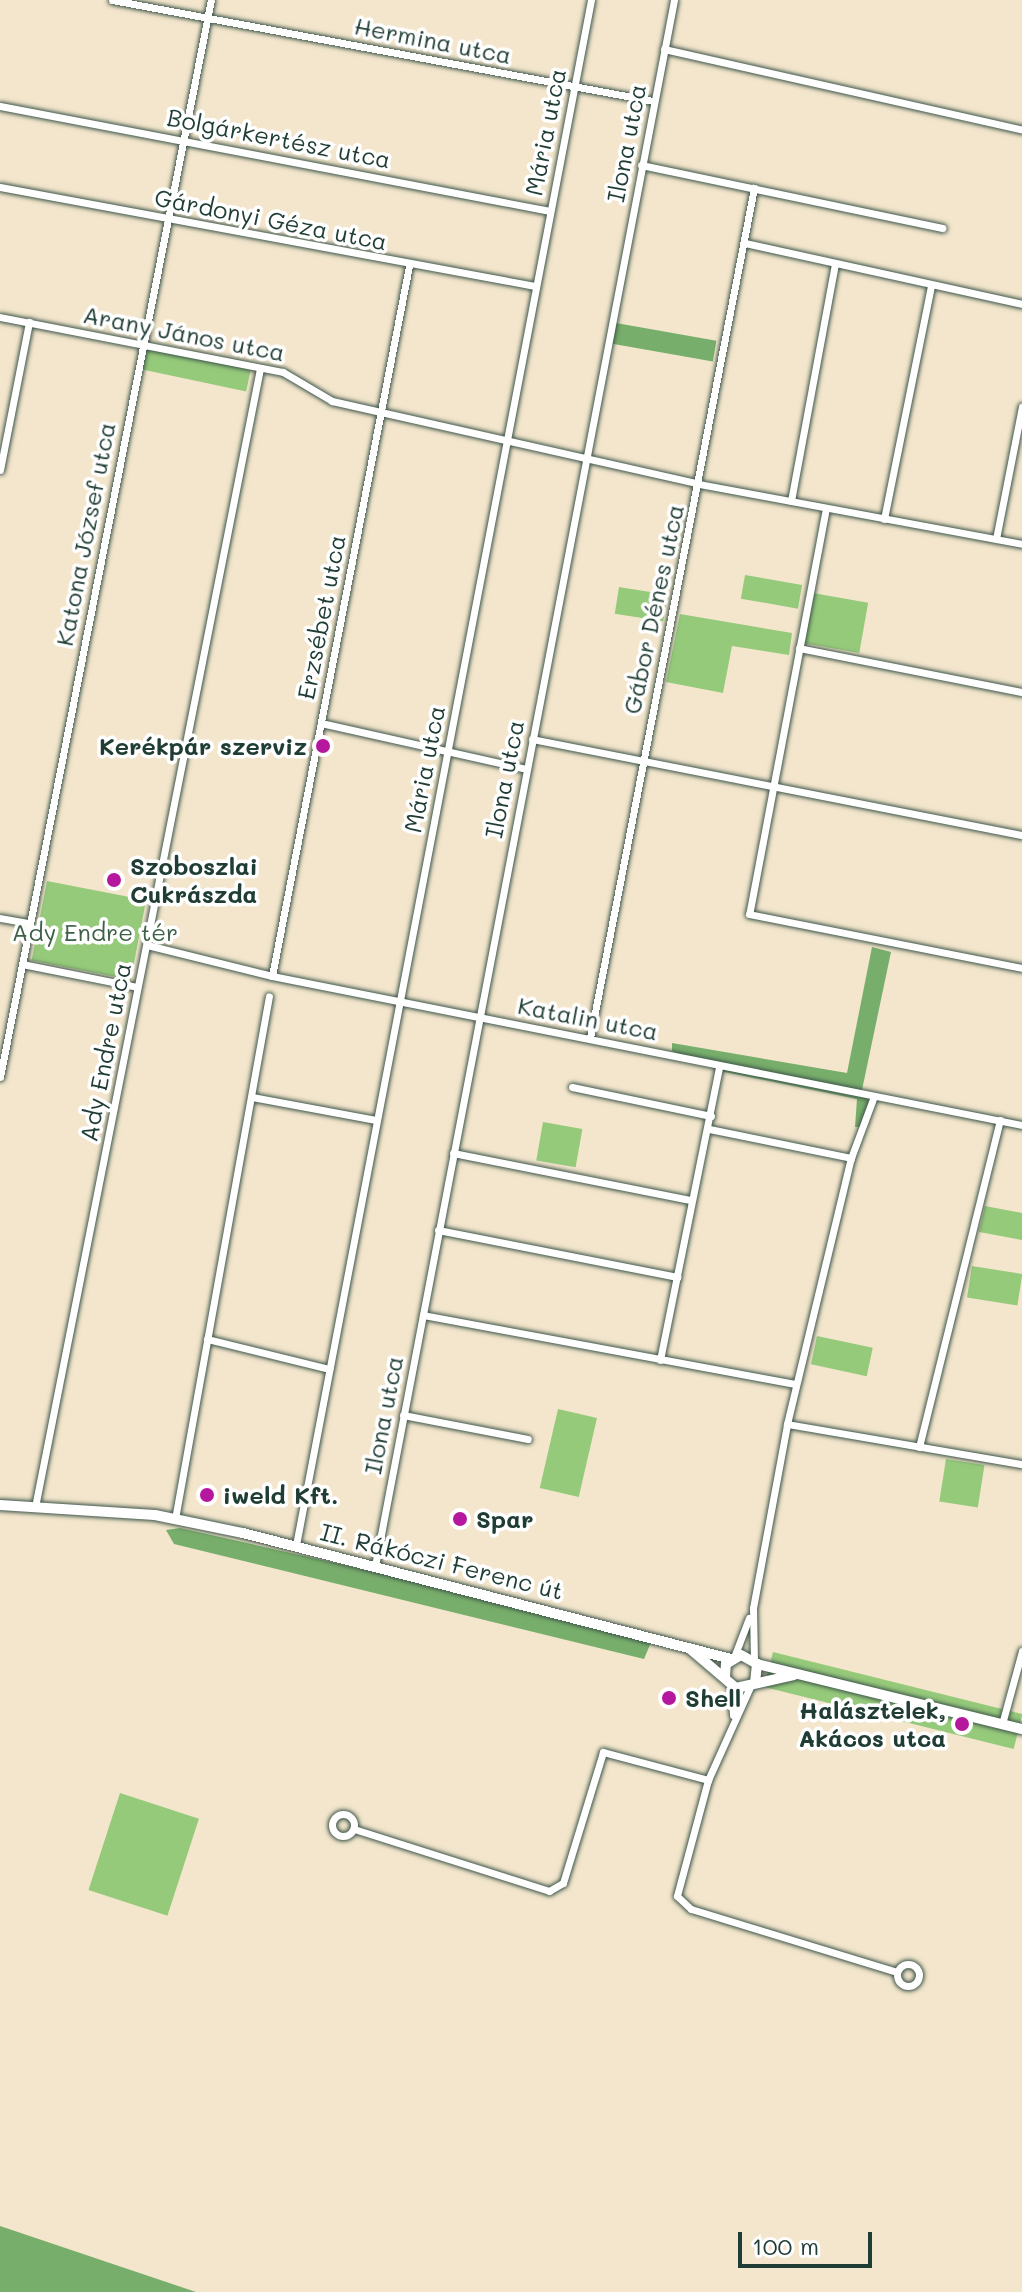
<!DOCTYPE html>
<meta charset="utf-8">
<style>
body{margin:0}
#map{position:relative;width:1022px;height:2292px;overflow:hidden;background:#f3e6cc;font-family:Mali,sans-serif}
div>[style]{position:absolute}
.green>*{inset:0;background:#96ca7b;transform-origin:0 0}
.forest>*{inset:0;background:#78ae6b;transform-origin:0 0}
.roads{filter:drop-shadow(0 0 2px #3f564b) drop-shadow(0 0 2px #3f564b)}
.street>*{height:7px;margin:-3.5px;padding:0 3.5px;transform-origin:3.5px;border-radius:3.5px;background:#fff}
.street>.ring{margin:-3.5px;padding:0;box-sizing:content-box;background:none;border:7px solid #fff;border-radius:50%}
.secondary>*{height:10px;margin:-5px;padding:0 5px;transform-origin:5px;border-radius:5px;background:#fff}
.dots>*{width:22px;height:22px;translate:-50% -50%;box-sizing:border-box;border:4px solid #fff;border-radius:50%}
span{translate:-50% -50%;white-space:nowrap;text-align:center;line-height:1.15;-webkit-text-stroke:7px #fff;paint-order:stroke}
.street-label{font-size:24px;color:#1f3d34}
.poi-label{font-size:24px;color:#1f3d34;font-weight:700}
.right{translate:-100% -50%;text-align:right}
.left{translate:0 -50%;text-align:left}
.park-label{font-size:24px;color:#3d6046}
.scale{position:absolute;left:738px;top:2232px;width:134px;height:36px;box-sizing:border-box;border:4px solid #1f3d34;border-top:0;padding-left:10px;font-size:24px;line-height:28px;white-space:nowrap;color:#1f3d34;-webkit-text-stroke:6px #fff;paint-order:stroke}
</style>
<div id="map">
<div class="green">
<i style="left:147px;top:348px;width:106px;height:22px;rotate:12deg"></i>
<i style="left:745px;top:575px;width:58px;height:24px;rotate:10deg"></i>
<i style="left:619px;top:587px;width:49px;height:27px;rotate:9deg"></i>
<i style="left:813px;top:593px;width:56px;height:51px;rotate:10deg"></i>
<i style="clip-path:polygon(680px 614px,792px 633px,789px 655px,732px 646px,723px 693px,666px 682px)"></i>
<i style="left:47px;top:881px;width:101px;height:81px;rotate:11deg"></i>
<i style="left:543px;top:1122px;width:40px;height:39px;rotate:10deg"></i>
<i style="clip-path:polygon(985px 1206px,1022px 1213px,1022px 1240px,979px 1232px)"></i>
<i style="left:972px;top:1266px;width:51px;height:32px;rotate:9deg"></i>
<i style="left:817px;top:1336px;width:57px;height:29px;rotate:12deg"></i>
<i style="left:558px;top:1409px;width:40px;height:81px;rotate:13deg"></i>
<i style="left:946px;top:1459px;width:39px;height:43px;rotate:9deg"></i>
<i style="left:773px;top:1652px;width:257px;height:36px;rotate:14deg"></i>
<i style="left:120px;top:1793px;width:83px;height:102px;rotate:18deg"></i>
</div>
<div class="forest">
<i style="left:616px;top:323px;width:102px;height:21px;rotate:10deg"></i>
<i style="clip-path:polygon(872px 947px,891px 952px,862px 1090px,869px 1102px,861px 1127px,855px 1127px,857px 1099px,725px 1072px,672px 1051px,672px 1043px,847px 1073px)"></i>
<i style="clip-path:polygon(180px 1528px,371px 1571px,652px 1640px,644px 1659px,174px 1544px,166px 1530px)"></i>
<i style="clip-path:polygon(0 2226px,196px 2292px,0 2292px)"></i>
</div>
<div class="roads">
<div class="street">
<i style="left:112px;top:0;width:550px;rotate:10.57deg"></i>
<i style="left:664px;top:49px;width:367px;rotate:12.7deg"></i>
<i style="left:0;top:106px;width:560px;rotate:10.81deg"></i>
<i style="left:641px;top:165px;width:308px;rotate:11.8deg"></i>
<i style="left:0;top:187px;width:544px;rotate:10.48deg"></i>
<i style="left:745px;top:243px;width:284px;rotate:12.4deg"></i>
<i style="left:0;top:317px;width:288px;rotate:11deg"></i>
<i style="left:283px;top:372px;width:57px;rotate:30.6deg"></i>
<i style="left:332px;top:401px;width:376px;rotate:12.7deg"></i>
<i style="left:699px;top:484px;width:329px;rotate:10.5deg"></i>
<i style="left:0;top:470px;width:151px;rotate:-78.9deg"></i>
<i style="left:791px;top:501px;width:241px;rotate:-79.5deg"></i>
<i style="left:826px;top:508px;width:413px;rotate:100.7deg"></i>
<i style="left:749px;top:914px;width:278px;rotate:11.2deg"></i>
<i style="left:884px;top:519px;width:239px;rotate:-78.6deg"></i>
<i style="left:996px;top:539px;width:135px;rotate:-78.9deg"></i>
<i style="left:799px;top:648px;width:227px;rotate:11.2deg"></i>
<i style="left:321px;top:723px;width:210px;rotate:12.6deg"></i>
<i style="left:532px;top:739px;width:499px;rotate:11.1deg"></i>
<i style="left:0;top:918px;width:29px;rotate:10deg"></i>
<i style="left:147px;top:945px;width:129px;rotate:13.9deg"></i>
<i style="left:272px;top:976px;width:765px;rotate:11.24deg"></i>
<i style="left:22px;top:964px;width:117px;rotate:11.3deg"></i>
<i style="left:272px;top:976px;width:723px;rotate:-79.08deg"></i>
<i style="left:590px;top:1038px;width:866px;rotate:-79.08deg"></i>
<i style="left:0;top:1077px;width:1097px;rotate:-78.92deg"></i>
<i style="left:572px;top:1087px;width:142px;rotate:11.8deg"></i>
<i style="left:252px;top:1097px;width:126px;rotate:10.5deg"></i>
<i style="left:709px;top:1129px;width:145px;rotate:11.5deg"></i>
<i style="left:453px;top:1153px;width:243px;rotate:11.2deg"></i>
<i style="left:438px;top:1230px;width:244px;rotate:11.1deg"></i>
<i style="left:423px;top:1315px;width:379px;rotate:10.5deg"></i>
<i style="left:207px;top:1339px;width:126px;rotate:13.8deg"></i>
<i style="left:660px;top:1360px;width:298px;rotate:-78.6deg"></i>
<i style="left:403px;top:1415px;width:127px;rotate:10.9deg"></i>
<i style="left:787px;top:1424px;width:238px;rotate:9.7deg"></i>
<i style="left:919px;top:1447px;width:337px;rotate:-76.1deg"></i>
<i style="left:35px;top:1507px;width:1160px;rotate:-78.82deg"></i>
<i style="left:175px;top:1519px;width:531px;rotate:-79.81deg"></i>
<i style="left:296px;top:1545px;width:1573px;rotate:-79.19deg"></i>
<i style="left:375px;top:1566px;width:1594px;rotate:-79.19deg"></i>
<i style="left:734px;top:1657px;width:42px;rotate:-69deg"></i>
<i style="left:754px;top:1660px;width:52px;rotate:-91.1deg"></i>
<i style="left:753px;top:1608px;width:187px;rotate:-79.5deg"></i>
<i style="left:787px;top:1424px;width:274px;rotate:-76.5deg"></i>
<i style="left:851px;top:1158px;width:66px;rotate:-69.6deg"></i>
<i style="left:731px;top:1686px;width:29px;rotate:86deg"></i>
<i style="left:750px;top:1687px;width:102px;rotate:114.3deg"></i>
<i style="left:708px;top:1780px;width:120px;rotate:105deg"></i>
<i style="left:677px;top:1896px;width:19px;rotate:43deg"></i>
<i style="left:691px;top:1909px;width:215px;rotate:17deg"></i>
<i style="left:1002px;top:1724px;width:76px;rotate:-74.7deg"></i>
<i class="ring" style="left:332px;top:1814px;width:15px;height:15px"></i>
<i style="left:354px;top:1829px;width:205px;rotate:17.6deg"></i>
<i style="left:549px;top:1891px;width:16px;rotate:-30deg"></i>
<i style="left:563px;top:1883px;width:137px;rotate:-73deg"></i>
<i style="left:603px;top:1752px;width:109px;rotate:14.9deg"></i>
<i class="ring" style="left:897px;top:1964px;width:15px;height:15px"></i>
</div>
<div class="secondary">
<i style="left:0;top:1505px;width:155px;rotate:3.7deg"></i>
<i style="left:155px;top:1515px;width:90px;rotate:11.6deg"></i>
<i style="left:243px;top:1533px;width:504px;rotate:14.48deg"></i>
<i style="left:689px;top:1648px;width:62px;rotate:40.4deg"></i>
<i style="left:736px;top:1688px;width:59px;rotate:-12.6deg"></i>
<i style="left:757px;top:1664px;width:273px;rotate:13.8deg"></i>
<i style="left:725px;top:1677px;width:13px;rotate:-86deg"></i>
<i style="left:726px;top:1664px;width:17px;rotate:-31deg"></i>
<i style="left:741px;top:1655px;width:18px;rotate:29deg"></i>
<i style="left:757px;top:1664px;width:18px;rotate:96deg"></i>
</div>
</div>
<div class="dots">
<i style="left:323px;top:746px;background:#b5179e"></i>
<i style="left:114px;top:880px;background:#b5179e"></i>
<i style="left:207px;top:1495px;background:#b5179e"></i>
<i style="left:460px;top:1519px;background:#b5179e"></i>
<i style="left:669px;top:1698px;background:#b5179e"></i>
<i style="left:962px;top:1724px;background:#b5179e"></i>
</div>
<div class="street-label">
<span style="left:433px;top:40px;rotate:11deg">Hermina utca</span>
<span style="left:545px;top:132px;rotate:-79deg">Mária utca</span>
<span style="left:279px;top:138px;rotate:11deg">Bolgárkertész utca</span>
<span style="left:626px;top:143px;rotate:-79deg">Ilona utca</span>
<span style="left:271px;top:219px;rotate:11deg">Gárdonyi Géza utca</span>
<span style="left:184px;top:333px;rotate:11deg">Arany János utca</span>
<span style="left:85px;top:534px;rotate:-79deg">Katona József utca</span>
<span style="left:653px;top:609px;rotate:-78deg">Gábor Dénes utca</span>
<span style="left:321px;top:617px;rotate:-79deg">Erzsébet utca</span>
<span style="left:424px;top:769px;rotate:-79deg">Mária utca</span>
<span style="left:504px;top:779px;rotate:-79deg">Ilona utca</span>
<span style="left:588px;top:1018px;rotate:11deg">Katalin utca</span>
<span style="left:105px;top:1052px;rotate:-79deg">Ady Endre utca</span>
<span style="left:383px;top:1415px;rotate:-79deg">Ilona utca</span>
<span style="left:442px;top:1561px;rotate:14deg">II. Rákóczi Ferenc út</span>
</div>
<div class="poi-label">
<span class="right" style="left:307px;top:746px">Kerékpár szerviz</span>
<span class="left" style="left:130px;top:880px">Szoboszlai<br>Cukrászda</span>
<span class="left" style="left:223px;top:1495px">iweld Kft.</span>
<span class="left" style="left:476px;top:1519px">Spar</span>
<span class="left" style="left:685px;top:1698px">Shell</span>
<span class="right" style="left:946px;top:1724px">Halásztelek,<br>Akácos utca</span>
</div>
<div class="park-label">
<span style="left:95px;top:932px">Ady Endre tér</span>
</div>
<div class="scale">100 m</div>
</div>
